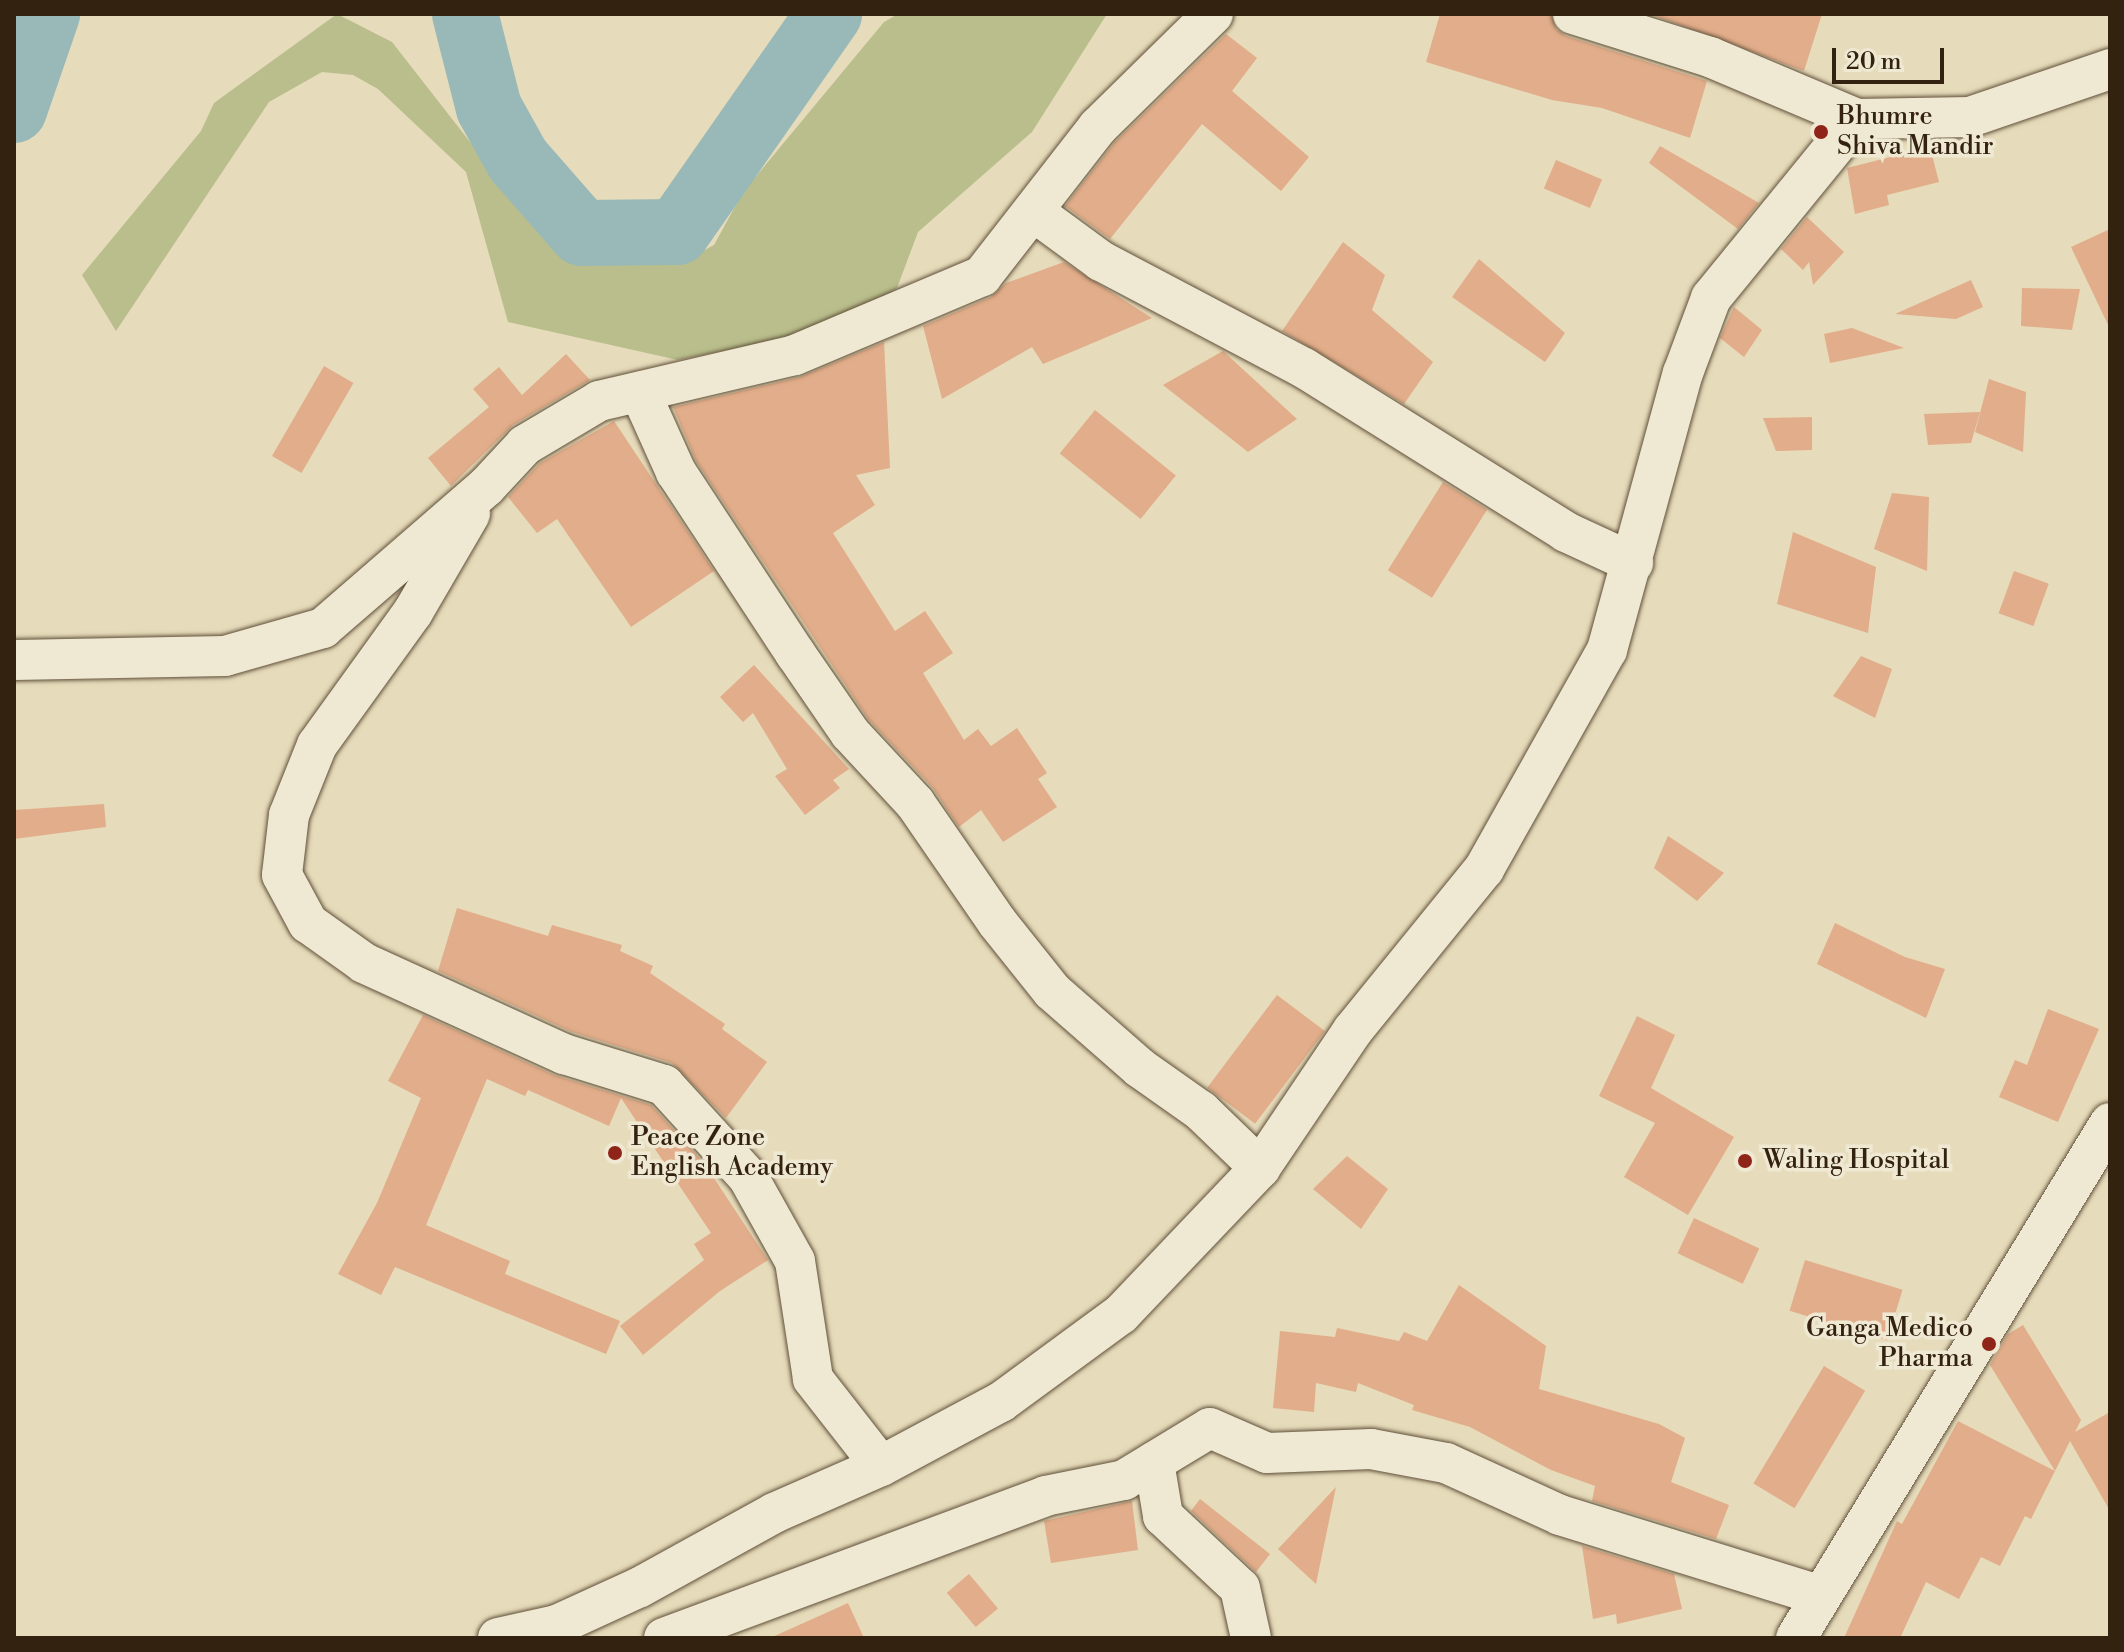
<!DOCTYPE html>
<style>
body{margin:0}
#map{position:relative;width:2124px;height:1652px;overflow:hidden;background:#e6dbba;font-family:"Libre Bodoni",serif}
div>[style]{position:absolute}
.green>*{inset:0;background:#b9be8c}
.river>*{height:66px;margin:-33px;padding:0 33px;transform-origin:33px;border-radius:33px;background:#99b9b8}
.building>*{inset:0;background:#e2ad8a;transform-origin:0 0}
.roads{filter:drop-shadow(0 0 2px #60503a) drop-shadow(0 0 2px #60503a)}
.minor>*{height:40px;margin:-20px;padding:0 20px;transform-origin:20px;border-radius:20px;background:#efe8d2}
.dots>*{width:22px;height:22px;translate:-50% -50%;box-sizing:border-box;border:4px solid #efe8d2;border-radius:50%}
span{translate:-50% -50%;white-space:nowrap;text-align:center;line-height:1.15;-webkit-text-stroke:7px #efe8d2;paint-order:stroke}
.poi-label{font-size:26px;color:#33220f}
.left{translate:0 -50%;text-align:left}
.right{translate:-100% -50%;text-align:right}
.frame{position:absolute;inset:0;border:16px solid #33220f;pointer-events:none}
.scale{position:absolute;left:1832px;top:48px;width:112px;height:36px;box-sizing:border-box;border:4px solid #33220f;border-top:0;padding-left:10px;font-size:24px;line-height:28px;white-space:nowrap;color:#33220f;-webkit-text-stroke:6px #efe8d2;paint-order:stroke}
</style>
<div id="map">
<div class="green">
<i style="clip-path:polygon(337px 14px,392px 42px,538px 229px,596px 254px,688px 259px,714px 245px,743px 192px,884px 22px,898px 14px,1107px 14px,1032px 132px,918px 232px,897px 288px,851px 325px,678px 360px,508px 322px,466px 172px,378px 89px,353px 75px,322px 72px,269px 102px,116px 331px,82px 275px,201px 131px,214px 103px)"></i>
</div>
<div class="river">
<i style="left:465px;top:14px;width:97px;rotate:75.7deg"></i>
<i style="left:489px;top:108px;width:60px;rotate:60.9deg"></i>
<i style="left:518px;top:160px;width:97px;rotate:48.8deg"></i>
<i style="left:582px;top:233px;width:95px;rotate:-0.6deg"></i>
<i style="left:677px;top:232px;width:266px;rotate:-55.1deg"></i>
<i style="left:14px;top:110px;width:102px;rotate:-71deg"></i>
</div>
<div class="building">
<i style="clip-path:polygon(1440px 14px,1551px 14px,1556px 29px,1566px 36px,1707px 81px,1690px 138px,1602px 108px,1552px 100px,1426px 62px)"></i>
<i style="clip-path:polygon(1650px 14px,1822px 14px,1804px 71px)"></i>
<i style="clip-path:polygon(1226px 34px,1257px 58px,1232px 91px,1309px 157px,1281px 191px,1202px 124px,1110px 239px,1065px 206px,1115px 142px)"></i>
<i style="clip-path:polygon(1660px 146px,1735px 189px,1759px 203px,1738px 229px,1649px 163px)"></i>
<i style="clip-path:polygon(1930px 147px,1939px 182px,1887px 195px,1889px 205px,1855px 214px,1847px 168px)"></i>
<i style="left:1556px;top:160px;width:50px;height:31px;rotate:23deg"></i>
<i style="clip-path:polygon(1807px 217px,1844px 252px,1813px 285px,1809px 262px,1803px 270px,1781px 249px)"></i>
<i style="clip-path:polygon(2110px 229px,2110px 329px,2071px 247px)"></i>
<i style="clip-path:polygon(1343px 242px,1385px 275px,1372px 310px,1433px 362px,1404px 404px,1282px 331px)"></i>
<i style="clip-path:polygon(1479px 259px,1565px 333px,1545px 362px,1452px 297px)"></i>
<i style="clip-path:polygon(1064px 262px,1152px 318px,1043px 364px,1032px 347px,942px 399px,923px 326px,991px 297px,1006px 283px)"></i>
<i style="clip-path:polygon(1971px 280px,1983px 307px,1956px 319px,1895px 314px)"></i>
<i style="clip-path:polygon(2022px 288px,2080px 289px,2072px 330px,2021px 326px)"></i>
<i style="clip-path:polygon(1734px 307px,1762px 330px,1744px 357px,1720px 338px)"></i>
<i style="clip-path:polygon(1852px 328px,1904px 348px,1830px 363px,1824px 334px)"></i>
<i style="clip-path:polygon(884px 342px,890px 468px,856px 475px,875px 505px,833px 533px,895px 631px,925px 611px,953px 653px,923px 673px,964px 740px,978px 729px,991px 746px,1017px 728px,1047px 773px,1038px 779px,1057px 807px,1003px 842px,981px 810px,959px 827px,932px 787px,868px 719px,696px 461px,673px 407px,800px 377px)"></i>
<i style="clip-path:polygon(1223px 351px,1297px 419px,1248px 452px,1163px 385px)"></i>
<i style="clip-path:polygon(566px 354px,590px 380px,513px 425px,451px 486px,428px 458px,489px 407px,473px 389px,499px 367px,522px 395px)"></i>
<i style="left:324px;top:366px;width:34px;height:104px;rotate:30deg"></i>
<i style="clip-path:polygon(1989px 379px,2026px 392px,2023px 452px,1975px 432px)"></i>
<i style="left:1095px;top:410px;width:104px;height:56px;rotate:39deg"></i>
<i style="clip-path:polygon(1980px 412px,1971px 443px,1928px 445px,1924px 414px)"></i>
<i style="clip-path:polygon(1812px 417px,1812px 450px,1776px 451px,1763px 418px)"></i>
<i style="clip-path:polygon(614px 421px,714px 571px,631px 627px,557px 519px,537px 533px,508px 497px,540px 463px)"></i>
<i style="left:1443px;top:482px;width:52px;height:104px;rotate:32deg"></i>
<i style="clip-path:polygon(1892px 493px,1929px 497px,1927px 571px,1874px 549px)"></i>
<i style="clip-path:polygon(1793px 532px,1876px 567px,1868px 633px,1777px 604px)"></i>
<i style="left:2014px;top:571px;width:37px;height:45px;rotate:20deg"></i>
<i style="clip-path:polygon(1861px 656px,1892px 669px,1875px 718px,1833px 696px)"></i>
<i style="clip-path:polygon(754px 665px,849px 769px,833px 780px,840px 788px,805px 815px,775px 776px,787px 769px,753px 713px,743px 722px,720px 697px)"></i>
<i style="clip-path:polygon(104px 804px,106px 827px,14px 839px,14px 810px)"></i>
<i style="clip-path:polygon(1668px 836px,1724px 873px,1697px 901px,1654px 868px)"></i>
<i style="clip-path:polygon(457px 908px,548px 936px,552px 925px,622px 945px,620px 951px,653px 966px,650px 973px,725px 1024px,722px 1029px,767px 1062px,726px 1118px,672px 1063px,572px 1032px,438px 971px)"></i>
<i style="clip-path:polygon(1835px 923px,1905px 957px,1945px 969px,1926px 1018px,1817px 964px)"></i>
<i style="left:1277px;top:995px;width:60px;height:116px;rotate:37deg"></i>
<i style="clip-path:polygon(2048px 1009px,2099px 1029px,2058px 1122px,1999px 1097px,2015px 1060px,2027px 1065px)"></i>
<i style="clip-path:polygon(423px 1015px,554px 1075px,651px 1105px,704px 1163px,768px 1260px,720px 1291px,643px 1355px,620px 1326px,704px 1260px,694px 1244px,711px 1233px,621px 1098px,609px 1126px,528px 1090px,525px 1096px,487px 1079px,426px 1225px,510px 1261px,505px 1274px,620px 1321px,606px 1354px,395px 1267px,381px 1295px,338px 1274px,377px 1203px,421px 1098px,388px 1081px)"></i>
<i style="clip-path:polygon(1637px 1016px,1675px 1035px,1651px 1088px,1734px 1137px,1688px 1215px,1624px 1177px,1655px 1123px,1599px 1096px)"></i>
<i style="clip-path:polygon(1347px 1156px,1388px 1189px,1361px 1229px,1313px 1189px)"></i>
<i style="left:1694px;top:1218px;width:72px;height:39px;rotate:25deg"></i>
<i style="left:1805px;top:1260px;width:102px;height:53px;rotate:17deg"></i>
<i style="clip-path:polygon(1459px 1285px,1546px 1346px,1539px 1389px,1659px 1424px,1685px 1438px,1671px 1482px,1729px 1505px,1716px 1539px,1592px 1501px,1595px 1486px,1551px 1470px,1470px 1427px,1412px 1410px,1414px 1405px,1358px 1383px,1356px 1392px,1316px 1383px,1314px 1412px,1273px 1408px,1280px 1331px,1335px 1337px,1337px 1328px,1399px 1341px,1404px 1332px,1427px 1341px)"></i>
<i style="clip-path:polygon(2023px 1325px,2081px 1420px,2075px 1432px,2110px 1412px,2110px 1511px,2070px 1441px,2055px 1471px,1990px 1365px,2008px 1334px)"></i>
<i style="left:1824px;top:1366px;width:48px;height:137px;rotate:31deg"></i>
<i style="clip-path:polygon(1958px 1421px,2055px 1471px,2031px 1519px,2025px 1516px,2000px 1566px,1981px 1557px,1959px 1599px,1926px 1582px,1900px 1638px,1844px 1638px,1897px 1521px,1902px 1524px)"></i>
<i style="clip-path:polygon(1336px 1487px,1316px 1584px,1278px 1549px)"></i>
<i style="clip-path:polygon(1200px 1499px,1270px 1554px,1256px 1572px,1191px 1511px)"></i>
<i style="clip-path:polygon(1132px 1501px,1138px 1550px,1051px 1563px,1044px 1521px)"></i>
<i style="clip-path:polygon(1582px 1546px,1674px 1574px,1682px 1609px,1617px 1624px,1616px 1614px,1593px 1619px)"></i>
<i style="left:969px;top:1574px;width:45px;height:29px;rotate:50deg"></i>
<i style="clip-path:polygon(848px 1603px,864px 1638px,770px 1638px)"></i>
</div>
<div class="roads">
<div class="minor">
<i style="left:1573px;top:14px;width:144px;rotate:17.4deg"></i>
<i style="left:1710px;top:57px;width:160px;rotate:22.9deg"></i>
<i style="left:1857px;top:119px;width:113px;rotate:-1deg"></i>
<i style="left:1970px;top:117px;width:148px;rotate:-18.9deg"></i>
<i style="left:1034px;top:212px;width:83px;rotate:36.2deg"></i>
<i style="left:1101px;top:261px;width:229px;rotate:27.8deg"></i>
<i style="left:1304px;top:368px;width:309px;rotate:32deg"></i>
<i style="left:1566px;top:532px;width:74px;rotate:24.8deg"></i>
<i style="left:640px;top:392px;width:88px;rotate:65.8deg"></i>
<i style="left:676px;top:472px;width:217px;rotate:56.7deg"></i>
<i style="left:795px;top:653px;width:97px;rotate:55.5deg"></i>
<i style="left:850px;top:733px;width:96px;rotate:47.1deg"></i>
<i style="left:915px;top:803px;width:145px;rotate:55.4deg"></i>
<i style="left:997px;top:922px;width:88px;rotate:51.4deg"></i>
<i style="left:1052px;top:991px;width:117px;rotate:41.2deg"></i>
<i style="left:1140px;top:1068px;width:75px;rotate:35.2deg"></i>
<i style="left:1201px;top:1111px;width:82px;rotate:44deg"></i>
<i style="left:470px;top:514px;width:113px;rotate:120.2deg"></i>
<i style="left:413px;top:612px;width:164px;rotate:125.8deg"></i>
<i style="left:317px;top:745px;width:75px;rotate:111.8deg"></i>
<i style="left:289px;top:815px;width:60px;rotate:96.7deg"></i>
<i style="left:282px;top:875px;width:55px;rotate:61.6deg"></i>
<i style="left:308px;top:923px;width:69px;rotate:35.5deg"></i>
<i style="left:364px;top:963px;width:220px;rotate:24.5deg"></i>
<i style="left:564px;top:1054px;width:105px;rotate:17.2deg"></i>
<i style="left:664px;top:1085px;width:125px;rotate:47.6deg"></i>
<i style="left:748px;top:1177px;width:96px;rotate:60.8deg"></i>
<i style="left:795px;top:1261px;width:119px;rotate:81.3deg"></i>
<i style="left:813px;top:1379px;width:110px;rotate:52deg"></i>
<i style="left:14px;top:660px;width:211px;rotate:-1.1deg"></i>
<i style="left:225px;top:656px;width:102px;rotate:-15.9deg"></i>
<i style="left:323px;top:628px;width:216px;rotate:-40.9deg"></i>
<i style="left:486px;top:487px;width:57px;rotate:-47.1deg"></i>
<i style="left:525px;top:445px;width:86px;rotate:-30.7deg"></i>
<i style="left:599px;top:401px;width:201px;rotate:-13.2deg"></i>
<i style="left:795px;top:355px;width:203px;rotate:-22.9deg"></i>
<i style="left:982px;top:276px;width:189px;rotate:-52.1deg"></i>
<i style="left:1098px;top:127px;width:161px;rotate:-44.5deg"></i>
<i style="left:1154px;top:1462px;width:55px;rotate:80.5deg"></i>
<i style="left:1163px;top:1516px;width:105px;rotate:43.1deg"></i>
<i style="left:1240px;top:1588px;width:51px;rotate:77.6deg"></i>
<i style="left:498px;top:1638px;width:60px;rotate:-12.4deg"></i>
<i style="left:557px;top:1625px;width:91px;rotate:-24.6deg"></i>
<i style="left:640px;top:1587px;width:153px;rotate:-28.9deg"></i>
<i style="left:774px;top:1513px;width:117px;rotate:-23.7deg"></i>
<i style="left:881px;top:1466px;width:136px;rotate:-28.1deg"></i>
<i style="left:1001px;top:1402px;width:149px;rotate:-36.3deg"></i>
<i style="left:1121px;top:1314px;width:202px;rotate:-46.4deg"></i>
<i style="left:1260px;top:1168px;width:166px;rotate:-56deg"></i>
<i style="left:1353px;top:1030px;width:208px;rotate:-50.9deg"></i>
<i style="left:1484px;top:869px;width:251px;rotate:-60.7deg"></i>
<i style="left:1607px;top:650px;width:287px;rotate:-74.7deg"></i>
<i style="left:1683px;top:373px;width:80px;rotate:-69.5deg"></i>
<i style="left:1711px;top:298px;width:231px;rotate:-50.8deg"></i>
<i style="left:664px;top:1638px;width:407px;rotate:-20.4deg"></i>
<i style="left:1045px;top:1496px;width:81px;rotate:-11.4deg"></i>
<i style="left:1124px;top:1480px;width:100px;rotate:-31.2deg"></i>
<i style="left:1210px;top:1428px;width:62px;rotate:23.7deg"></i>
<i style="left:1267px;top:1453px;width:104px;rotate:-2.2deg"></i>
<i style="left:1371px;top:1449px;width:76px;rotate:10.6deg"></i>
<i style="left:1446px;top:1463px;width:125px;rotate:24.5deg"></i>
<i style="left:1560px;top:1515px;width:273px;rotate:17.2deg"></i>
<i style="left:1796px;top:1638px;width:603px;rotate:-58.63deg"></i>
</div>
</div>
<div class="dots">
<i style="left:1821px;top:132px;background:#8f2418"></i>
<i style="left:615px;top:1153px;background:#8f2418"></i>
<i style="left:1745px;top:1161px;background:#8f2418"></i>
<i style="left:1989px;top:1344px;background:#8f2418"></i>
</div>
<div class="poi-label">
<span class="left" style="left:1837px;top:132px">Bhumre<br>Shiva Mandir</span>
<span class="left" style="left:631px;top:1153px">Peace Zone<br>English Academy</span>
<span class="left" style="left:1763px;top:1161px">Waling Hospital</span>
<span class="right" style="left:1973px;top:1344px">Ganga Medico<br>Pharma</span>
</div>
<div class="frame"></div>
<div class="scale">20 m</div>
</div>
